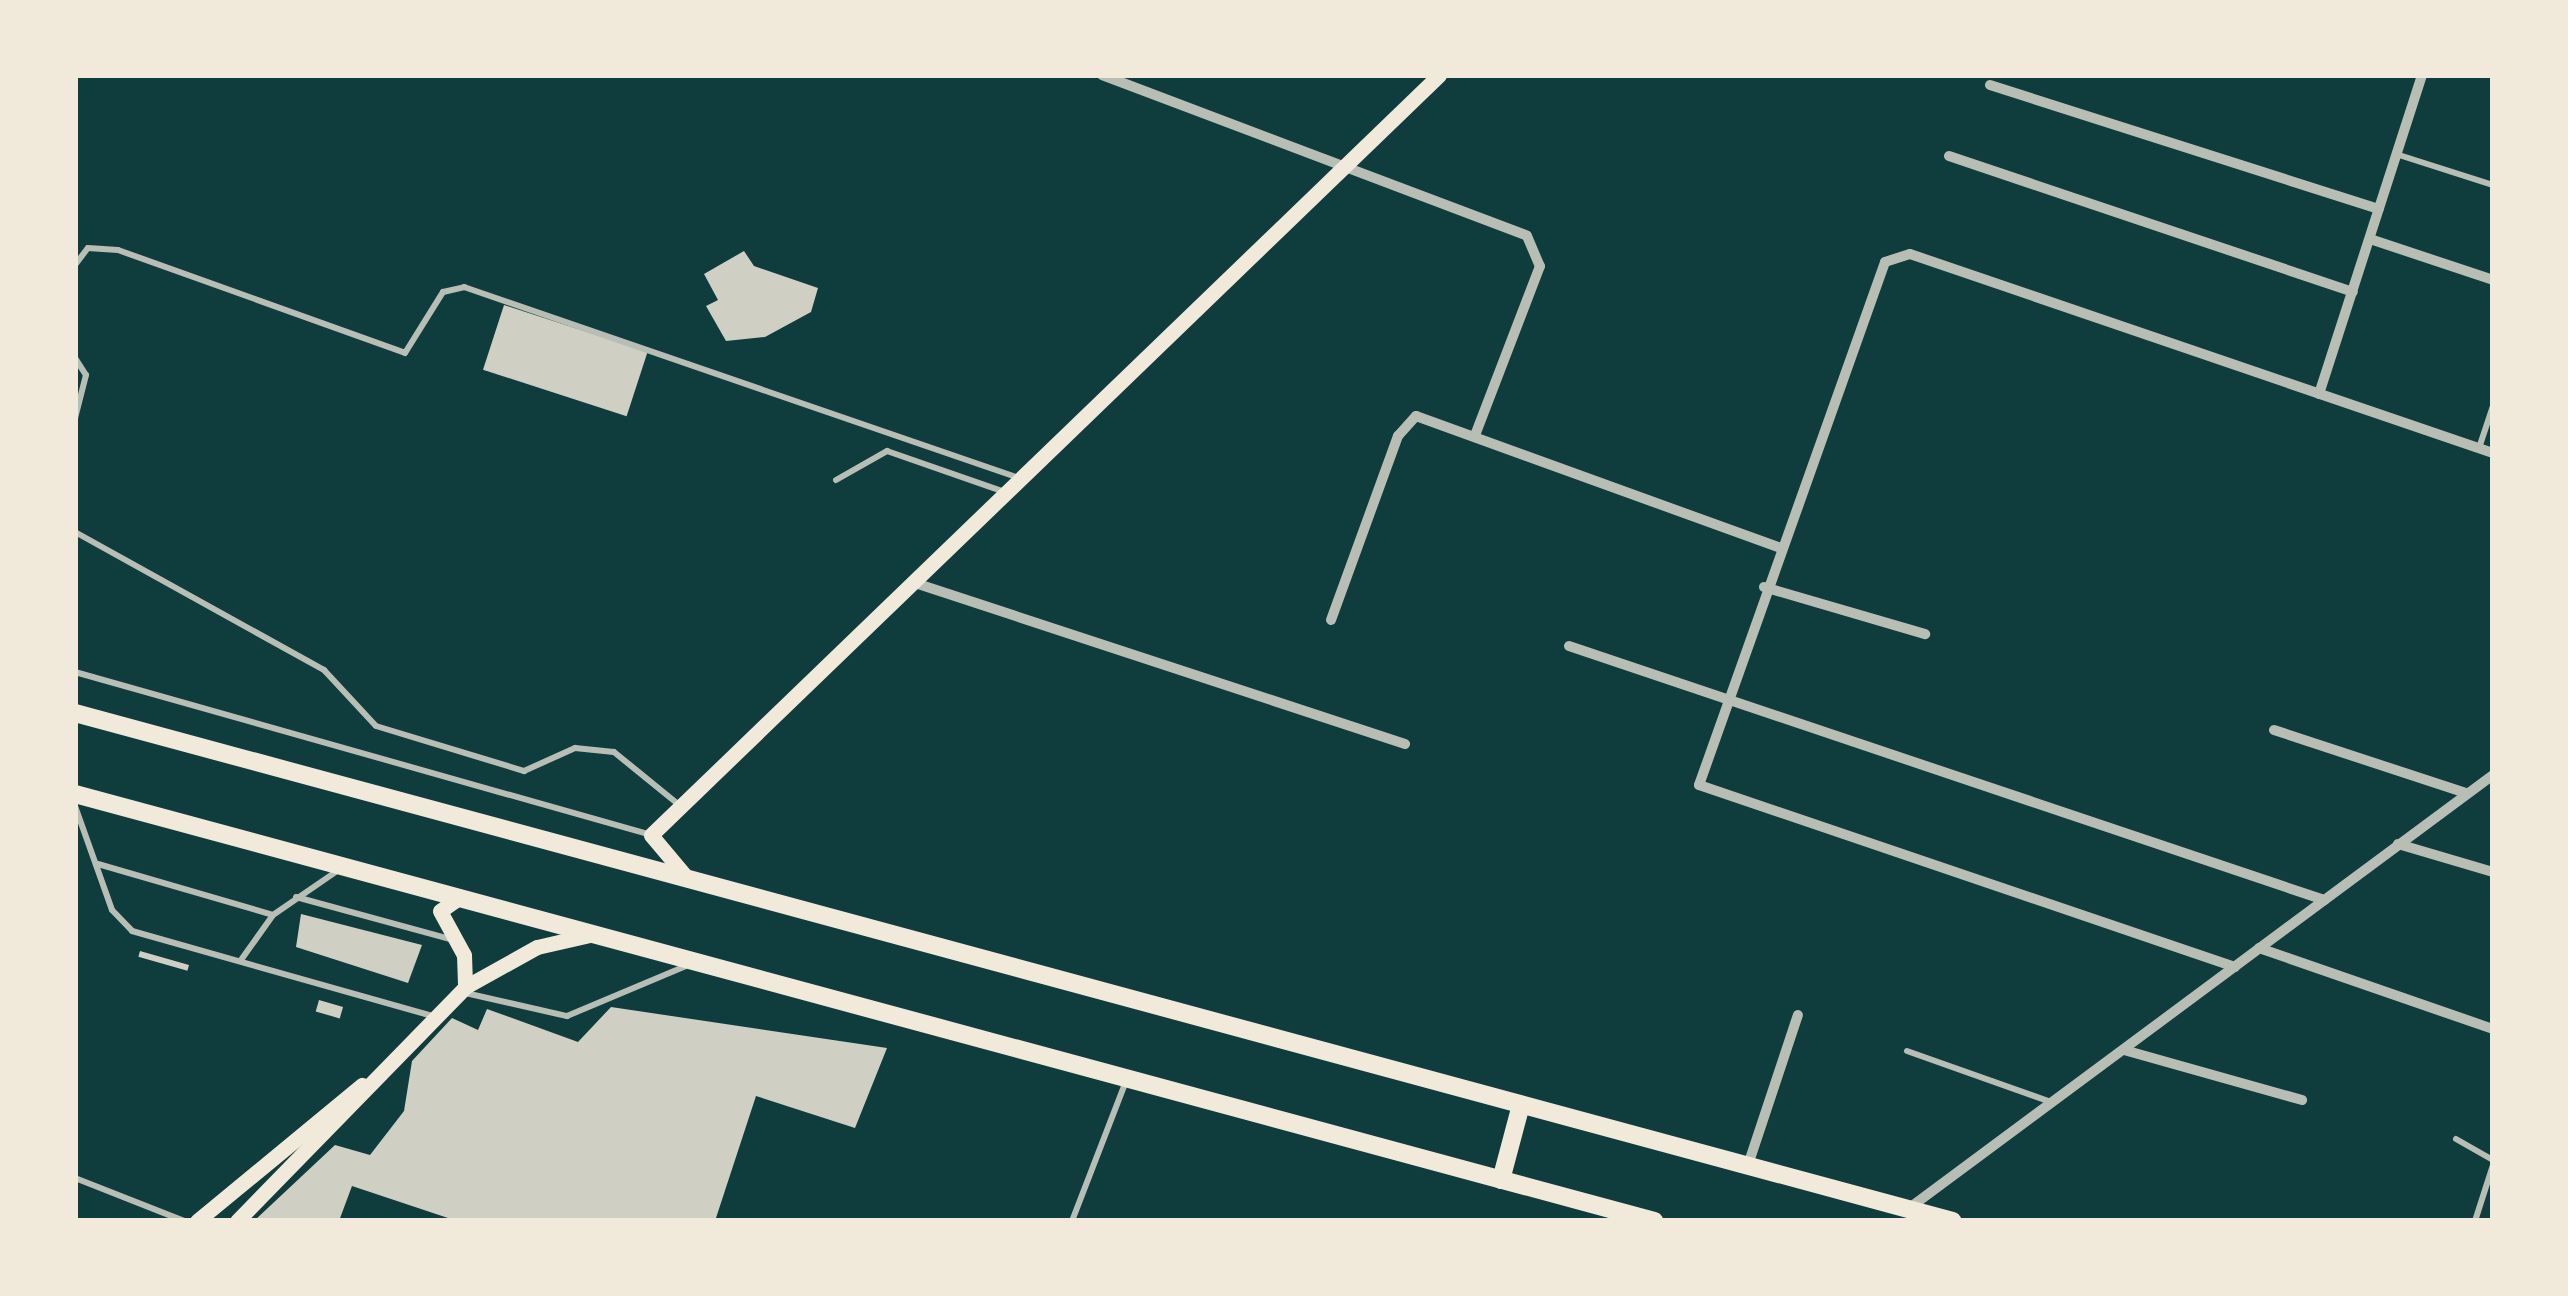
<!DOCTYPE html>
<style>
body{margin:0}
#map{position:relative;width:2568px;height:1296px;overflow:hidden;background:#0f3d3e;font-family:"Asap Condensed",sans-serif}
div>[style]{position:absolute}
.building>*{inset:0;background:#cfcfc3;transform-origin:0 0}
.service>*{height:6px;margin:-3px;padding:0 3px;transform-origin:3px;border-radius:3px;background:#b8beb3}
.minor>*{height:10px;margin:-5px;padding:0 5px;transform-origin:5px;border-radius:5px;background:#b8beb3}
.secondary>*{height:15px;margin:-7.5px;padding:0 7.5px;transform-origin:7.5px;border-radius:7.5px;background:#f1e9da}
.primary>*{height:18px;margin:-9px;padding:0 9px;transform-origin:9px;border-radius:9px;background:#f1e9da}
span{translate:-50% -50%;white-space:nowrap;text-align:center;line-height:1.15;-webkit-text-stroke:9px #f1e9da;paint-order:stroke}
.frame{position:absolute;inset:0;border:78px solid #f1e9da;pointer-events:none}
</style>
<div id="map">
<div class="building">
<i style="clip-path:polygon(744px 251px,754px 266px,818px 288px,811px 312px,765px 337px,726px 341px,706px 306px,718px 300px,704px 274px)"></i>
<i style="left:504px;top:305px;width:151px;height:68px;rotate:18deg"></i>
<i style="clip-path:polygon(301px 914px,422px 945px,408px 983px,296px 947px)"></i>
<i style="left:140px;top:951px;width:51px;height:6px;rotate:16deg"></i>
<i style="left:319px;top:1000px;width:25px;height:12px;rotate:16deg"></i>
<i style="clip-path:polygon(611px 1007px,887px 1048px,855px 1128px,756px 1096px,715px 1221px,457px 1221px,352px 1186px,339px 1221px,254px 1221px,335px 1145px,370px 1155px,404px 1111px,412px 1061px,452px 1018px,478px 1030px,487px 1009px,578px 1042px)"></i>
</div>
<div class="service">
<i style="left:2399px;top:155px;width:99px;rotate:17.7deg"></i>
<i style="left:75px;top:265px;width:21px;rotate:-53deg"></i>
<i style="left:88px;top:248px;width:30px;rotate:4deg"></i>
<i style="left:118px;top:250px;width:305px;rotate:19.7deg"></i>
<i style="left:405px;top:353px;width:72px;rotate:-58.1deg"></i>
<i style="left:443px;top:292px;width:22px;rotate:-13deg"></i>
<i style="left:464px;top:287px;width:584px;rotate:18.99deg"></i>
<i style="left:75px;top:358px;width:20px;rotate:57deg"></i>
<i style="left:86px;top:375px;width:44px;rotate:104.3deg"></i>
<i style="left:2479px;top:448px;width:44px;rotate:-71.6deg"></i>
<i style="left:836px;top:480px;width:59px;rotate:-29.6deg"></i>
<i style="left:887px;top:451px;width:122px;rotate:19.2deg"></i>
<i style="left:75px;top:532px;width:285px;rotate:29deg"></i>
<i style="left:324px;top:670px;width:76px;rotate:47.1deg"></i>
<i style="left:376px;top:726px;width:155px;rotate:16.9deg"></i>
<i style="left:524px;top:771px;width:56px;rotate:-24.3deg"></i>
<i style="left:575px;top:748px;width:39px;rotate:6deg"></i>
<i style="left:614px;top:752px;width:82px;rotate:39.1deg"></i>
<i style="left:75px;top:672px;width:595px;rotate:15.79deg"></i>
<i style="left:75px;top:806px;width:110px;rotate:70.4deg"></i>
<i style="left:112px;top:910px;width:29px;rotate:46deg"></i>
<i style="left:132px;top:931px;width:313px;rotate:15.8deg"></i>
<i style="left:98px;top:864px;width:182px;rotate:16.2deg"></i>
<i style="left:296px;top:897px;width:160px;rotate:15.3deg"></i>
<i style="left:241px;top:960px;width:55px;rotate:-54.6deg"></i>
<i style="left:273px;top:915px;width:81px;rotate:-34.5deg"></i>
<i style="left:461px;top:992px;width:109px;rotate:12.8deg"></i>
<i style="left:567px;top:1016px;width:129px;rotate:-22.8deg"></i>
<i style="left:1907px;top:1051px;width:150px;rotate:19.5deg"></i>
<i style="left:2456px;top:1139px;width:43px;rotate:29.6deg"></i>
<i style="left:75px;top:1178px;width:117px;rotate:21.5deg"></i>
<i style="left:1072px;top:1221px;width:147px;rotate:-68.9deg"></i>
<i style="left:2475px;top:1221px;width:59px;rotate:-72.2deg"></i>
</div>
<div class="minor">
<i style="left:1102px;top:75px;width:454px;rotate:20.7deg"></i>
<i style="left:1527px;top:236px;width:33px;rotate:67deg"></i>
<i style="left:1540px;top:266px;width:181px;rotate:111deg"></i>
<i style="left:1990px;top:85px;width:408px;rotate:17.7deg"></i>
<i style="left:1949px;top:156px;width:426px;rotate:18.6deg"></i>
<i style="left:2370px;top:239px;width:130px;rotate:18.4deg"></i>
<i style="left:2319px;top:394px;width:335px;rotate:-72.1deg"></i>
<i style="left:912px;top:582px;width:519px;rotate:18.19deg"></i>
<i style="left:1764px;top:587px;width:168px;rotate:16.3deg"></i>
<i style="left:1331px;top:620px;width:196px;rotate:-70deg"></i>
<i style="left:1398px;top:436px;width:27px;rotate:-48deg"></i>
<i style="left:1416px;top:416px;width:385px;rotate:19.9deg"></i>
<i style="left:1569px;top:646px;width:797px;rotate:18.59deg"></i>
<i style="left:2274px;top:730px;width:202px;rotate:18.2deg"></i>
<i style="left:2398px;top:844px;width:99px;rotate:16.4deg"></i>
<i style="left:2259px;top:948px;width:248px;rotate:19.1deg"></i>
<i style="left:2235px;top:967px;width:566px;rotate:-161.24deg"></i>
<i style="left:1699px;top:785px;width:555px;rotate:-70.42deg"></i>
<i style="left:1885px;top:262px;width:26px;rotate:-18deg"></i>
<i style="left:1910px;top:254px;width:616px;rotate:18.85deg"></i>
<i style="left:2124px;top:1050px;width:185px;rotate:15.7deg"></i>
<i style="left:1748px;top:1165px;width:158px;rotate:-71.6deg"></i>
<i style="left:1908px;top:1209px;width:728px;rotate:-36.57deg"></i>
</div>
<div class="secondary">
<i style="left:688px;top:879px;width:57px;rotate:-130.1deg"></i>
<i style="left:651px;top:835px;width:1095px;rotate:-43.96deg"></i>
<i style="left:460px;top:897px;width:24px;rotate:145deg"></i>
<i style="left:440px;top:911px;width:50px;rotate:61.4deg"></i>
<i style="left:464px;top:955px;width:32px;rotate:88deg"></i>
<i style="left:197px;top:1221px;width:214px;rotate:-39.5deg"></i>
<i style="left:237px;top:1221px;width:327px;rotate:-45.7deg"></i>
<i style="left:465px;top:987px;width:82px;rotate:-29.1deg"></i>
<i style="left:537px;top:947px;width:53px;rotate:-13deg"></i>
</div>
<div class="primary">
<i style="left:75px;top:713px;width:1945px;rotate:15.14deg"></i>
<i style="left:75px;top:794px;width:1636px;rotate:15.13deg"></i>
<i style="left:1501px;top:1180px;width:78px;rotate:-75.1deg"></i>
</div>
<div class="frame"></div>
</div>
